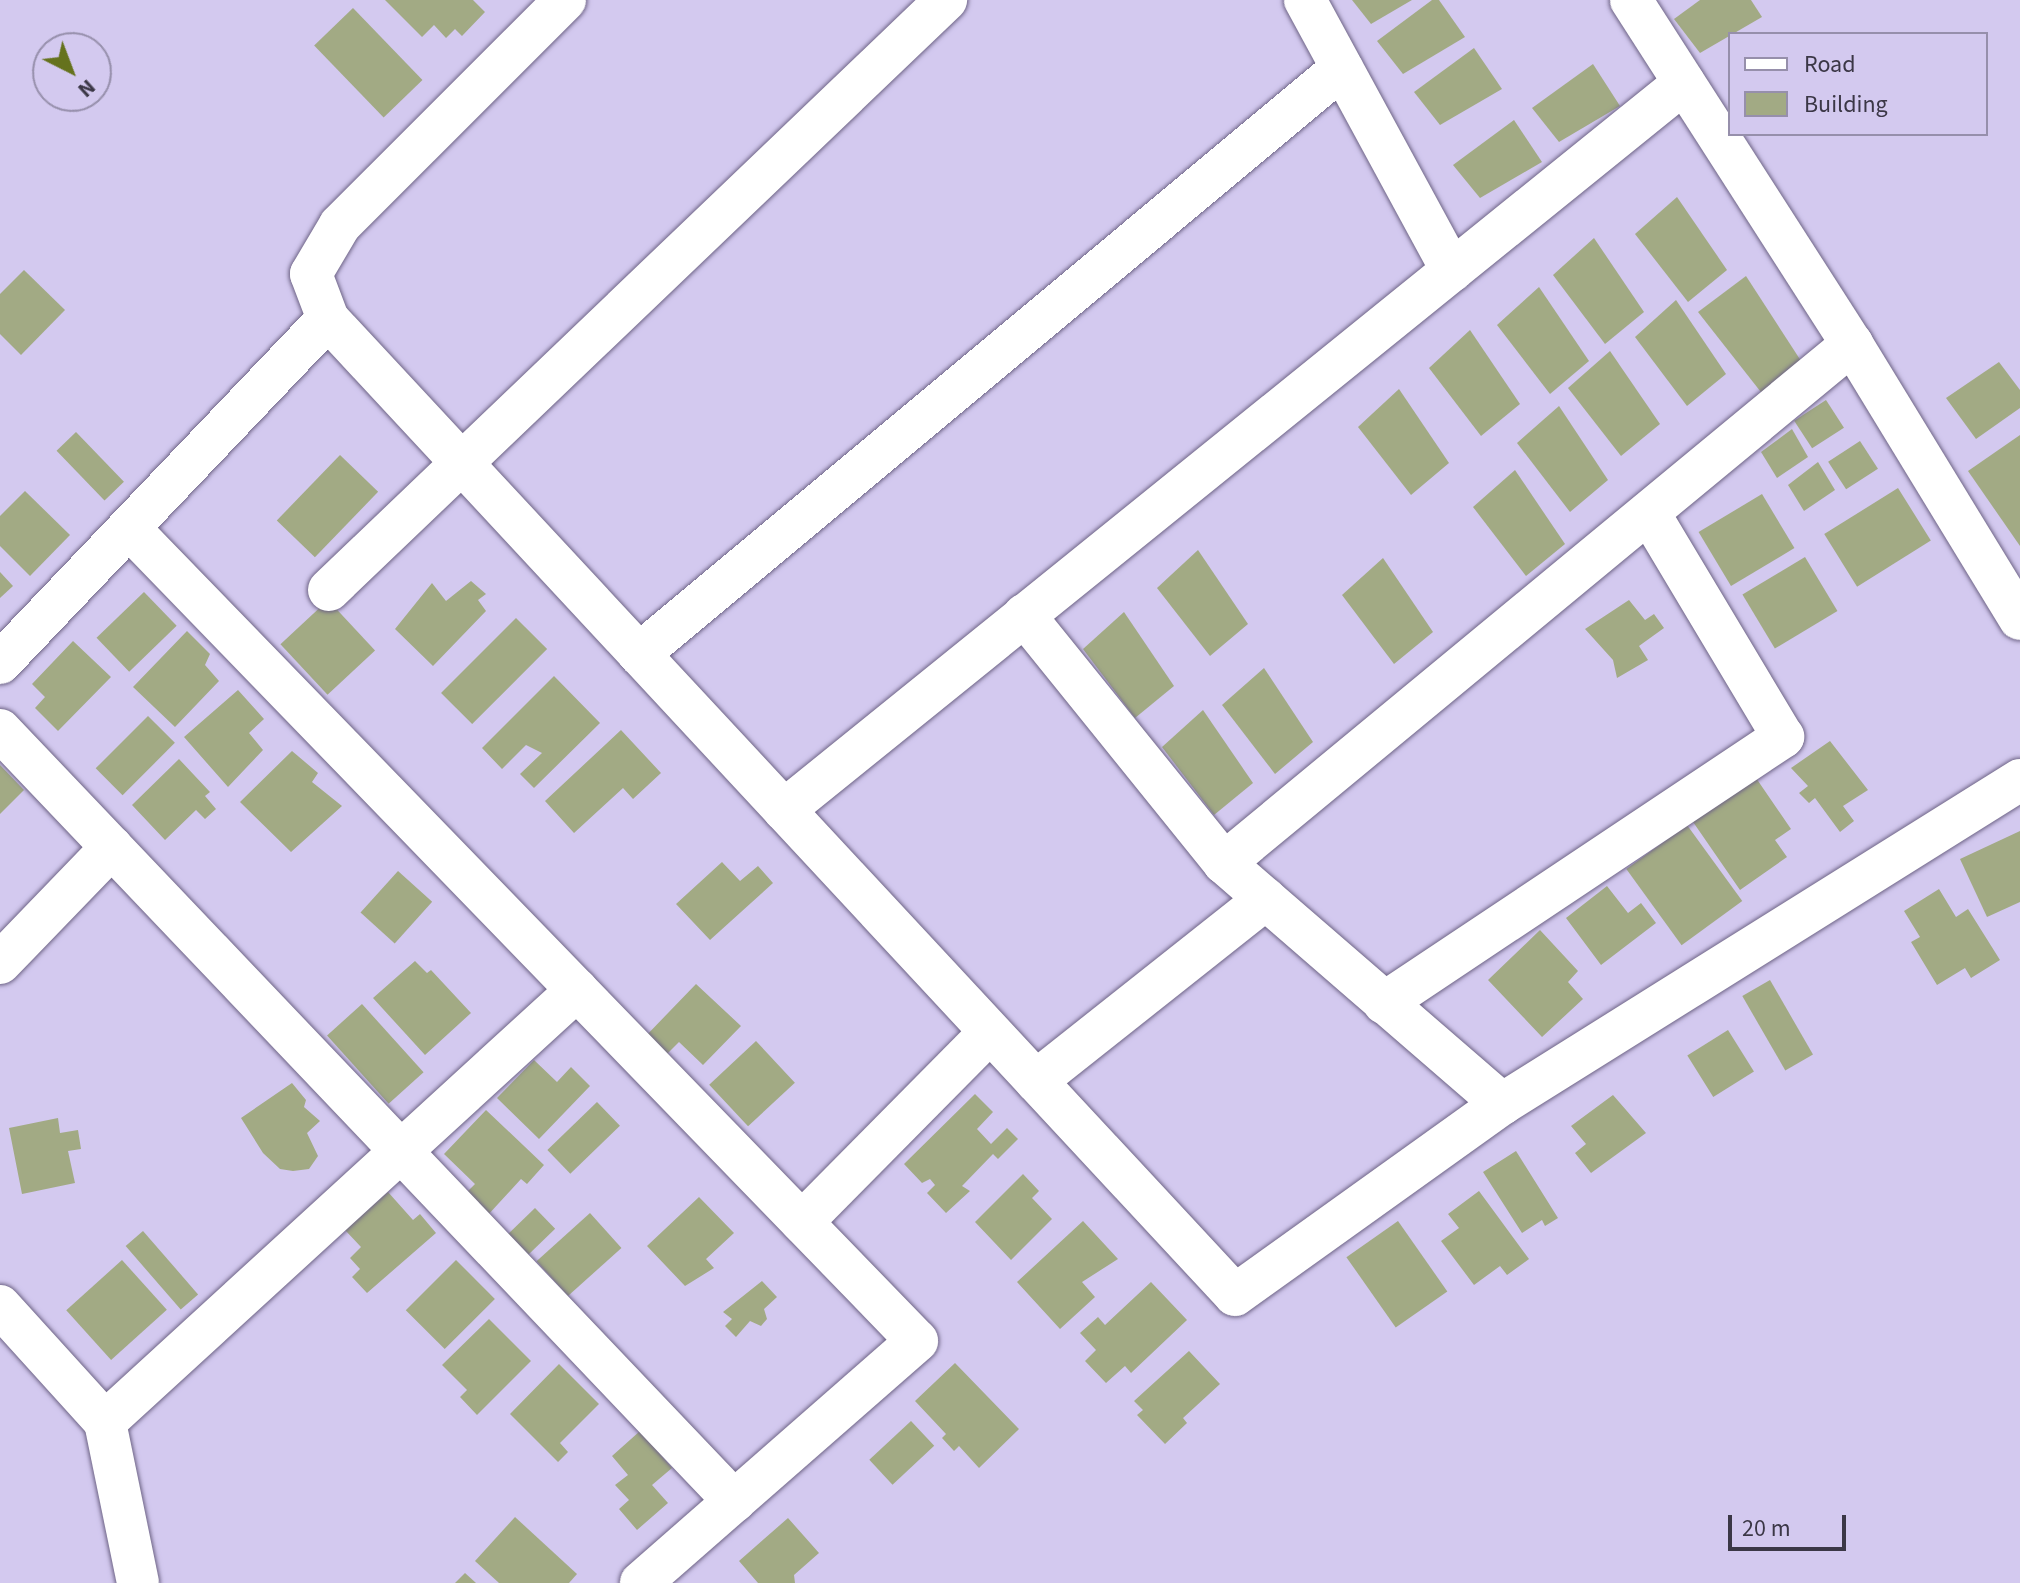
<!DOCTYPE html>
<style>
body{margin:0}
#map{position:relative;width:2020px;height:1583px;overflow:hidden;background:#d3c9ef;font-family:"Source Sans 3",sans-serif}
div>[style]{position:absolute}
.building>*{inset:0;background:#a2aa84;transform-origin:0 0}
.roads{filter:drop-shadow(0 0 2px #6e6486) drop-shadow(0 0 2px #6e6486)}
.minor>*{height:42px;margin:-21px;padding:0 21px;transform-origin:21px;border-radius:21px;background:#fff}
span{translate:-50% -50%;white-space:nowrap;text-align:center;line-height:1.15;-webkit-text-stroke:6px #d3c9ef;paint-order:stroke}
.legend{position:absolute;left:1728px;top:32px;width:260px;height:104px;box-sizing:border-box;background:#d3c9ef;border:2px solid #968fab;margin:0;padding:10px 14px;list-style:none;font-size:24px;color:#3b3746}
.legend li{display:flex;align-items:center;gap:16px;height:40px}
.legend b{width:40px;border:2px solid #968fab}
.north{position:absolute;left:32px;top:32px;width:80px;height:80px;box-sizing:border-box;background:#d3c9ef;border:2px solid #968fab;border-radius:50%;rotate:138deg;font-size:22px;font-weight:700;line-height:32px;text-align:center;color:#3b3746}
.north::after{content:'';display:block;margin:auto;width:28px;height:36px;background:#65721d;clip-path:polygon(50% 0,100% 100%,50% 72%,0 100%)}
.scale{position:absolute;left:1728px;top:1515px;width:118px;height:36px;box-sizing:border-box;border:4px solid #3b3746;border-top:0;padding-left:10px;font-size:24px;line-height:28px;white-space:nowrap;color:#3b3746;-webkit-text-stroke:6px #d3c9ef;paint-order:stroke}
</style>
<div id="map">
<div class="building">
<i style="clip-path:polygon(385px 0,473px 0,485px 12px,462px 36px,455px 29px,446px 38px,434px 25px,422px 37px)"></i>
<i style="clip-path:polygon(1352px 0,1412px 0,1371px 24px)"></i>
<i style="clip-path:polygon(1432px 0,1439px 0,1465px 37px,1403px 74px,1377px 41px)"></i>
<i style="clip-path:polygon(1700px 0,1751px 0,1762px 17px,1700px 53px,1674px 19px)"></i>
<i style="left:353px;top:8px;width:100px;height:54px;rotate:46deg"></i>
<i style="clip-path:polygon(1474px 48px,1502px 89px,1440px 125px,1414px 92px)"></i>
<i style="clip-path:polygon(1593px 64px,1620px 106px,1559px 142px,1532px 108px)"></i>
<i style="clip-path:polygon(1514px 120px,1542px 162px,1480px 198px,1453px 165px)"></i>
<i style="clip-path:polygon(1677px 197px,1727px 270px,1688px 302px,1635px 234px)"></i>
<i style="clip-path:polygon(1594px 238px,1644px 312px,1605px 344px,1553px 275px)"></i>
<i style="clip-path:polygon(24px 270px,65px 310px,21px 355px,0 334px,0 294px)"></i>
<i style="clip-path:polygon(1746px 276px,1803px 364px,1764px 396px,1698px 312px)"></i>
<i style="clip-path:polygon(1539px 287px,1589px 361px,1550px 394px,1497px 325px)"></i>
<i style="clip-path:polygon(1676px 300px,1726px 374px,1687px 406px,1635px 337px)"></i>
<i style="clip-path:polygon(1470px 330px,1520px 404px,1481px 436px,1429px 368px)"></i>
<i style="clip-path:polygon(1610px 351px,1660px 424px,1621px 456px,1568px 388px)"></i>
<i style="clip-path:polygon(1999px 362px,2020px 390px,2020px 408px,1976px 439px,1946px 398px)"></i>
<i style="clip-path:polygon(1399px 389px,1449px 463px,1411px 495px,1358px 427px)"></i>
<i style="left:1826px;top:400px;width:33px;height:38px;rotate:57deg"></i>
<i style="clip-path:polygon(1559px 406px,1608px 480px,1570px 512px,1517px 443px)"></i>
<i style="clip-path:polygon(1792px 429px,1808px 457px,1777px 478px,1761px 452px)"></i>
<i style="left:76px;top:432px;width:69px;height:27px;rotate:46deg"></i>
<i style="clip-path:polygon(2020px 435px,2020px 546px,1968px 471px)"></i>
<i style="left:1860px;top:441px;width:33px;height:38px;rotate:57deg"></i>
<i style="left:340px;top:455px;width:53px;height:91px;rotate:44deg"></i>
<i style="clip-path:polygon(1818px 462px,1835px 490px,1804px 511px,1788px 485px)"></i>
<i style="clip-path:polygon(1515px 470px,1565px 544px,1526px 576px,1473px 507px)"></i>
<i style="left:1898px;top:488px;width:62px;height:87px;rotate:58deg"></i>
<i style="clip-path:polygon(25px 491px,70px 535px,30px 576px,0 546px,0 516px)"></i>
<i style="left:1762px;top:494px;width:63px;height:74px;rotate:59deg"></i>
<i style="clip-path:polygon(1198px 550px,1248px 624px,1210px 656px,1157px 588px)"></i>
<i style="left:1805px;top:557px;width:63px;height:73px;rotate:59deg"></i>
<i style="clip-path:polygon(1383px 558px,1433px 632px,1394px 664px,1342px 595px)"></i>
<i style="clip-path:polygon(0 572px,13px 586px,0 598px)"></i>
<i style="clip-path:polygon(471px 581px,486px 594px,478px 600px,486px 611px,433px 666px,395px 629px,432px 583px,446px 601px)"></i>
<i style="left:144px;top:592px;width:47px;height:66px;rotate:46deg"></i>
<i style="left:328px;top:600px;width:69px;height:65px;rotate:47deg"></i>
<i style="clip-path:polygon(1629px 600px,1645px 620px,1654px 614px,1664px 628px,1639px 646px,1648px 660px,1617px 678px,1613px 660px,1585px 629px)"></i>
<i style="clip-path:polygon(1124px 612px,1174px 686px,1135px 718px,1083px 649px)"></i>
<i style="left:516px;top:618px;width:44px;height:106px;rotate:45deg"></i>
<i style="clip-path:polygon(187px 631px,210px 654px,205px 665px,219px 681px,175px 727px,133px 687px)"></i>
<i style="clip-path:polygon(73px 641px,111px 677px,58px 731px,35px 708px,45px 697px,32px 684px)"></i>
<i style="clip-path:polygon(1264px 668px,1313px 742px,1275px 774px,1222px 705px)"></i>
<i style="clip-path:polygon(554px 676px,600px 723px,534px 788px,520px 774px,542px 753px,526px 745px,502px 769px,482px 748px)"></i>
<i style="clip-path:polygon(238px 690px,264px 719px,249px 733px,263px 750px,228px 787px,184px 737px)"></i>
<i style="clip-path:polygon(1203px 710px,1253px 783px,1214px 815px,1162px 747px)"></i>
<i style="left:148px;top:716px;width:38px;height:74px;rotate:45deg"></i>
<i style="clip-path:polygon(621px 730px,661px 773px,633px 799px,623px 788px,574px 833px,545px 801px)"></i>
<i style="clip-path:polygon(1830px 741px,1868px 790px,1843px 806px,1854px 821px,1840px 832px,1815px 798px,1809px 803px,1799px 793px,1808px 786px,1791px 768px)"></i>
<i style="clip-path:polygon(292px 751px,318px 773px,312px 782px,342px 806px,291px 852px,240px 802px)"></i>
<i style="clip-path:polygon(179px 759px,210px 792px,205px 796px,216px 809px,205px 819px,196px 810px,165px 840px,132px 805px)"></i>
<i style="clip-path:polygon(0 765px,24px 790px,0 814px)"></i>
<i style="clip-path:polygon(1754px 775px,1791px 829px,1775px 840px,1787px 857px,1740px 890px,1691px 819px)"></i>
<i style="left:1687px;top:825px;width:94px;height:75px;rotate:54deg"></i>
<i style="clip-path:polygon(2020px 831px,2020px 902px,1987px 917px,1960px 859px)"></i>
<i style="clip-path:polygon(722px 862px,740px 881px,758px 866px,773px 883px,710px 940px,676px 904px)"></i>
<i style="left:398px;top:871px;width:46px;height:56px;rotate:42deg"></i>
<i style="clip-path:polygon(1607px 886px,1628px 913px,1641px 903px,1656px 923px,1601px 965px,1566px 918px)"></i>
<i style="clip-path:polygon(1939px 889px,1956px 917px,1968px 909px,2000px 960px,1971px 978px,1965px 968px,1937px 985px,1911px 942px,1920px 937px,1904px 911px)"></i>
<i style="clip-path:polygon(1540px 930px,1578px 971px,1568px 982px,1583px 999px,1542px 1037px,1488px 980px)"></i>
<i style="clip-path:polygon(415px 961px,427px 973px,431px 970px,471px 1013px,425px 1055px,373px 998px)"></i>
<i style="left:1770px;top:980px;width:86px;height:32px;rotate:60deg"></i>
<i style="clip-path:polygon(696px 984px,741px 1026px,703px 1065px,679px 1042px,661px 1060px,641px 1041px)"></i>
<i style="left:362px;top:1004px;width:92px;height:47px;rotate:48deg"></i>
<i style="left:1728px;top:1030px;width:49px;height:48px;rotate:58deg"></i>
<i style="left:756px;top:1041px;width:57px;height:64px;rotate:47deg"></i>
<i style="clip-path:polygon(534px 1060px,557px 1082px,571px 1067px,590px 1086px,539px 1139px,497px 1098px)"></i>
<i style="clip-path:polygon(292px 1083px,306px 1100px,304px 1107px,320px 1121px,307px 1133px,318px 1156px,309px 1169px,293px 1171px,280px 1169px,263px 1153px,241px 1118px)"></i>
<i style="clip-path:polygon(975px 1094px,993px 1112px,977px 1129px,991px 1144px,1007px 1128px,1018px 1139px,998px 1159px,993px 1154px,962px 1186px,970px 1191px,946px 1213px,927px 1193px,935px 1185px,930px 1179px,922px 1183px,904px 1164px)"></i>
<i style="clip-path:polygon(1613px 1095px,1646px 1133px,1591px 1173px,1575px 1153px,1586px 1144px,1571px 1126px)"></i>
<i style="left:597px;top:1102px;width:33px;height:69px;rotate:46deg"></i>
<i style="clip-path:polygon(486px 1110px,544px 1165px,527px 1184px,521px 1179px,487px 1216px,464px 1195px,475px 1184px,444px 1154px)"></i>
<i style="clip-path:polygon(58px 1118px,60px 1133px,78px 1130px,81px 1149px,68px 1151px,75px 1183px,22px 1194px,9px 1128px)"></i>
<i style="clip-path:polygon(1516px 1151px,1558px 1218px,1545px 1226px,1542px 1220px,1522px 1233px,1483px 1172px)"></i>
<i style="clip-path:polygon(1023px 1174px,1039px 1191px,1032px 1198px,1052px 1219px,1011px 1260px,975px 1222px)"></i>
<i style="clip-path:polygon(1479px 1191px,1529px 1259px,1507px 1275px,1500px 1266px,1474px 1285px,1441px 1241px,1459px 1228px,1448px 1214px)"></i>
<i style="clip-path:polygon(388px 1192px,413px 1220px,420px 1214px,436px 1233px,367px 1293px,352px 1277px,360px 1269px,350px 1258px,361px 1247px,345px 1230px)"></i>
<i style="clip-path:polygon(699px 1197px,734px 1233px,706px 1259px,714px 1268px,685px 1286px,647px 1246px)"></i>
<i style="left:535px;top:1208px;width:29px;height:37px;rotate:46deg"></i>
<i style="left:590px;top:1213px;width:47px;height:72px;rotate:48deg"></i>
<i style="clip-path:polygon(1083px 1221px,1118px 1259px,1082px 1282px,1095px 1297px,1060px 1329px,1017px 1282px)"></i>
<i style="left:1398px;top:1221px;width:86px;height:63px;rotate:55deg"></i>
<i style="left:143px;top:1231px;width:84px;height:23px;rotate:49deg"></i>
<i style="left:122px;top:1260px;width:67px;height:75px;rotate:48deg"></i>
<i style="left:456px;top:1260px;width:55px;height:71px;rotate:45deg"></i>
<i style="clip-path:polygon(762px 1281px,777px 1297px,764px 1309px,767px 1319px,761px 1326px,750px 1321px,736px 1337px,725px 1326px,732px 1319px,723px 1312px)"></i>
<i style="clip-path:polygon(1151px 1282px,1187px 1320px,1131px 1373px,1125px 1366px,1106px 1383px,1085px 1361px,1096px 1350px,1080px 1333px,1098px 1317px,1105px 1325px)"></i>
<i style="clip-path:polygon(489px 1319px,531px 1361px,477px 1415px,460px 1397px,467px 1390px,442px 1365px)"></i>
<i style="clip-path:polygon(1189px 1351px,1220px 1384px,1183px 1418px,1187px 1423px,1165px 1444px,1137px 1415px,1143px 1410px,1134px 1401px)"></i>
<i style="clip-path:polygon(955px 1363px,1019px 1429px,979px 1468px,959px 1446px,954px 1451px,942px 1438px,946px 1434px,915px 1401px)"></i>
<i style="clip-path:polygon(559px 1364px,599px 1404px,560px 1443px,568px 1452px,558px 1462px,510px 1414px)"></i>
<i style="left:911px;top:1421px;width:34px;height:57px;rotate:47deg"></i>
<i style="clip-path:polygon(640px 1431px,672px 1468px,652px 1485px,668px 1503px,637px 1530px,619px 1509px,629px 1500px,615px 1485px,628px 1475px,612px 1456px)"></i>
<i style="clip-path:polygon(515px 1517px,577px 1574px,569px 1583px,499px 1583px,475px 1561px)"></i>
<i style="clip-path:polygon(788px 1518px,819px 1553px,794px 1575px,795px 1583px,758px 1583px,739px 1561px)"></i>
<i style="clip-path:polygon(465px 1573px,476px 1583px,455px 1583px)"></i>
</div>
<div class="roads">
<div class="minor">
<i style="left:565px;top:0;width:318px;rotate:135deg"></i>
<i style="left:340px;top:225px;width:57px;rotate:120.6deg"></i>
<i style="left:311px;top:274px;width:48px;rotate:69.3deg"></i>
<i style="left:328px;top:319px;width:1332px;rotate:47.1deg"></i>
<i style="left:1235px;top:1295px;width:328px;rotate:-35.6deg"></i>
<i style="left:1502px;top:1104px;width:611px;rotate:-32.03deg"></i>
<i style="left:1305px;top:0;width:308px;rotate:61.5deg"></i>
<i style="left:1631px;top:0;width:409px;rotate:57.3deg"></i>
<i style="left:1852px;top:344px;width:322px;rotate:58.6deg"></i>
<i style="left:129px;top:528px;width:1132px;rotate:45.89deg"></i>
<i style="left:917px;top:1341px;width:367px;rotate:138.8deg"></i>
<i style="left:329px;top:590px;width:854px;rotate:-43.72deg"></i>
<i style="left:1024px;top:615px;width:319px;rotate:51.1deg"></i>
<i style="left:1224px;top:863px;width:368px;rotate:40.9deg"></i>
<i style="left:639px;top:654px;width:915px;rotate:-39.81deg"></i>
<i style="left:0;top:663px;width:475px;rotate:-46.4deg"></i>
<i style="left:0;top:730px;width:1065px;rotate:46.41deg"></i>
<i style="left:784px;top:810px;width:1157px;rotate:-38.93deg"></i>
<i style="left:1224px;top:863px;width:815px;rotate:-39.57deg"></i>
<i style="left:0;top:963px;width:161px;rotate:-46deg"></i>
<i style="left:1384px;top:1003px;width:480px;rotate:-33.7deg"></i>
<i style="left:1783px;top:737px;width:261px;rotate:-120.9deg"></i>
<i style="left:1036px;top:1081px;width:293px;rotate:-38.4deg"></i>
<i style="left:802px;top:1222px;width:267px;rotate:-45.3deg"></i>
<i style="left:0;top:1306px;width:156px;rotate:47.8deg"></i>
<i style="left:105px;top:1422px;width:640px;rotate:-42.47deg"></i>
<i style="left:105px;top:1422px;width:164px;rotate:78.4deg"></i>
</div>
</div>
<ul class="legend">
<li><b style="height:10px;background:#fff"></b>Road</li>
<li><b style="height:22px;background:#a2aa84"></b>Building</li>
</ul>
<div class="north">N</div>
<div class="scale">20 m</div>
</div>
